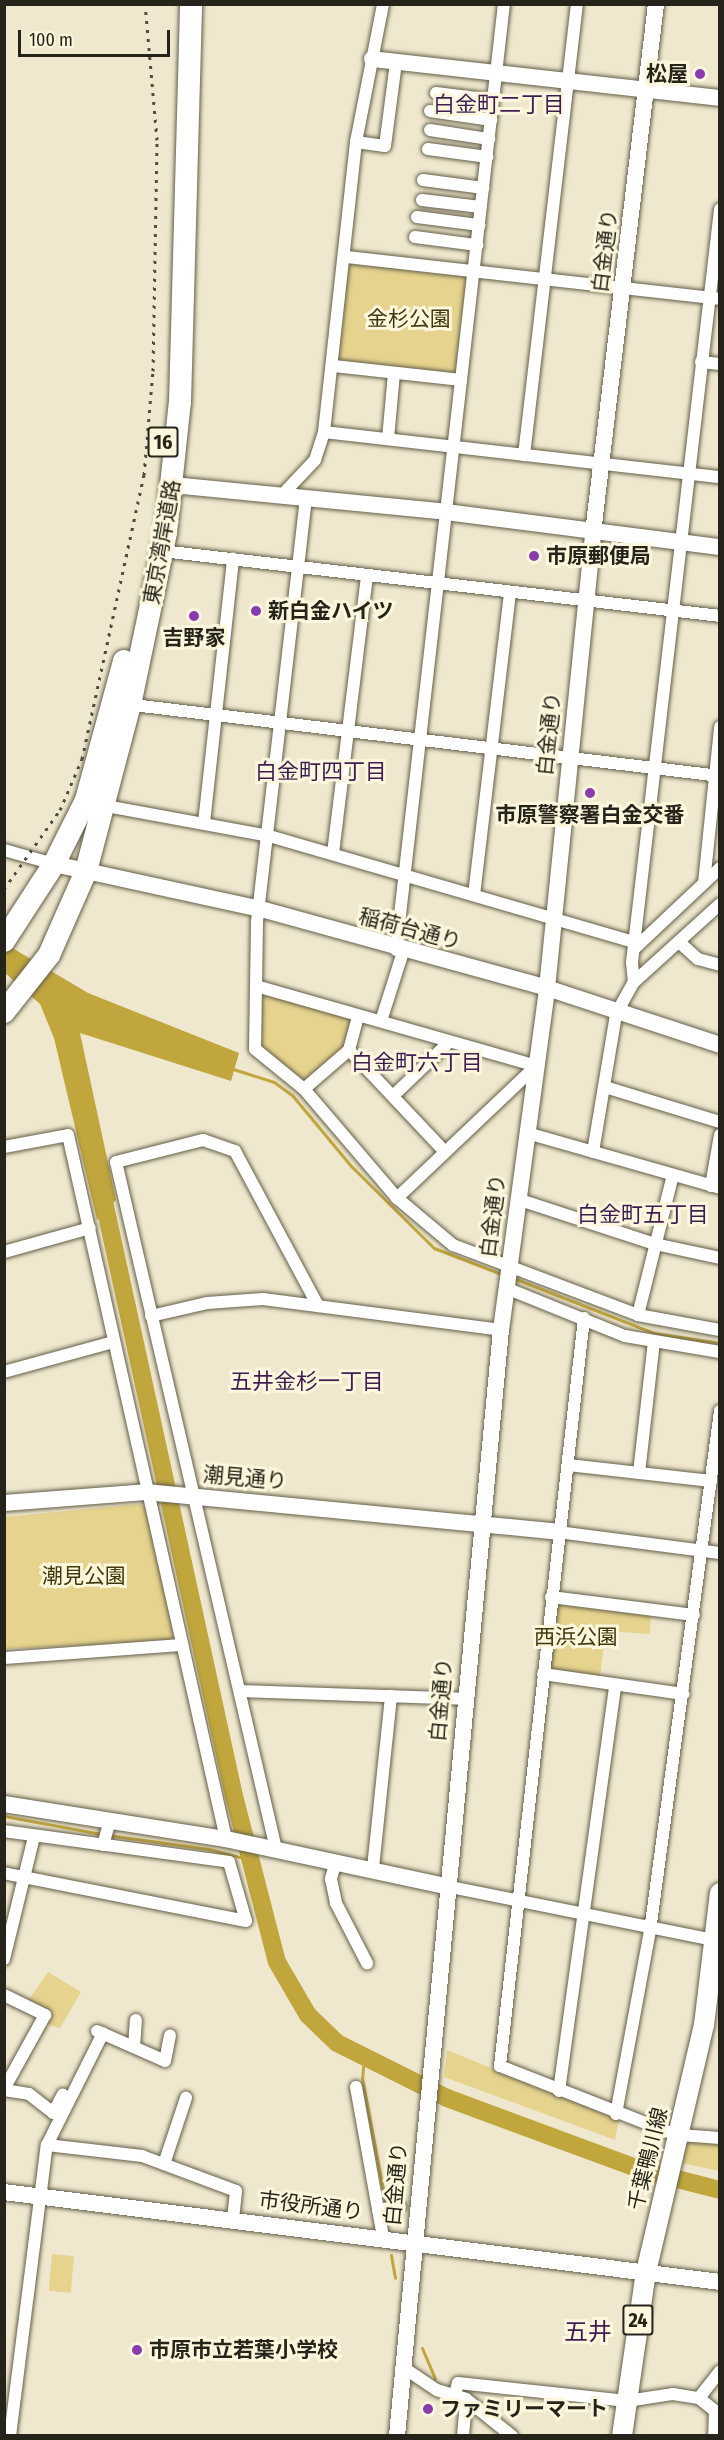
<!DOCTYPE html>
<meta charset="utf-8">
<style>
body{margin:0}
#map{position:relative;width:724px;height:2440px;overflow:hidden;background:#efe8cf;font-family:"Fira Sans Condensed","Noto Sans JP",sans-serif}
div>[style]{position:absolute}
.green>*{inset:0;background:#e5d38e;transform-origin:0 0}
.water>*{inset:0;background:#c0a63d}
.stream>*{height:3px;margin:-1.5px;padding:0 1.5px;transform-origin:1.5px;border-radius:1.5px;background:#c0a63d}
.river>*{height:18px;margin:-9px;padding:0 9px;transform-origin:9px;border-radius:9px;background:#c0a63d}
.roads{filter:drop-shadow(0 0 2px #645e48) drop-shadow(0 0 2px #645e48)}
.street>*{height:12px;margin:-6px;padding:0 6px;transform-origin:6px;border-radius:6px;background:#fff}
.secondary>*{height:16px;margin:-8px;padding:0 8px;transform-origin:8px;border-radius:8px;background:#fff}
.primary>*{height:20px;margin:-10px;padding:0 10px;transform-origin:10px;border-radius:10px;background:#fff}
.highway>*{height:22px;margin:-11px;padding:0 11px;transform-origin:11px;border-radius:11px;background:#fff}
.rail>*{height:3px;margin-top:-1.5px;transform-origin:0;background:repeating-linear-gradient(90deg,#504d40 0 3px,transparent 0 9px)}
.dots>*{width:16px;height:16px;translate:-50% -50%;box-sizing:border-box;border:3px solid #fcf6dc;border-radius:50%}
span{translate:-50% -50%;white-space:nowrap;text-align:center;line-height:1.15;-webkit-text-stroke:6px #fcf6dc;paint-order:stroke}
.shield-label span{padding:2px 4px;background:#fcf6dc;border:2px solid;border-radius:4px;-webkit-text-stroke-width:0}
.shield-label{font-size:20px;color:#26241a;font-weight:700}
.poi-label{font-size:21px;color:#26241a;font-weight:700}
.right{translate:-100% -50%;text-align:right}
.left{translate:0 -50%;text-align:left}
.street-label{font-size:21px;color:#26241a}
.park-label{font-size:21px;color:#43380b}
.neighbourhood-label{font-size:22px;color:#411c52}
.quarter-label{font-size:24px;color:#411c52}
.frame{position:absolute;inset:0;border:6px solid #26241a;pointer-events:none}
.scale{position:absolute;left:18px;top:30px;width:152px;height:27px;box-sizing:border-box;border:3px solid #26241a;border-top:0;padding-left:8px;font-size:18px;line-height:21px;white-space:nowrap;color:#26241a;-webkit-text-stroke:4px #fcf6dc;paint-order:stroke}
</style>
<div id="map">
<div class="green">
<i style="clip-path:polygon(353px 261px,462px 274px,466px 280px,456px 370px,450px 375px,342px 363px,338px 358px,347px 266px)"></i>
<i style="clip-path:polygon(256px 986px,358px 1016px,349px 1050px,304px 1089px,255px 1049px)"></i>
<i style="clip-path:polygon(140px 1504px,146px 1508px,174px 1635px,169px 1641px,5px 1649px,4px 1517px)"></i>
<i style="clip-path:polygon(551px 1597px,651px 1610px,650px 1634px,606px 1631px,599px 1683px,543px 1674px)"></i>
<i style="clip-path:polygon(48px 1972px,81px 1992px,60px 2028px,41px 2022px,44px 2015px,25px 2005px)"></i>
<i style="clip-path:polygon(447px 2050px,619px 2120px,615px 2140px,444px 2077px)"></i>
<i style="clip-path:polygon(683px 2138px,719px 2142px,719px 2171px,678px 2162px)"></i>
<i style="left:52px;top:2254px;width:22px;height:37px;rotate:5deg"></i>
</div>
<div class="water">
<i style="clip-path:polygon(4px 943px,88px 993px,239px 1053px,231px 1081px,80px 1033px,116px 1200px,97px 1220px,54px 1038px,40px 1004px,5px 973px)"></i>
</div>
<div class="stream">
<i style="left:233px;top:1069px;width:43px;rotate:17.6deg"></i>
<i style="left:274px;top:1082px;width:22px;rotate:36deg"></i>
<i style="left:292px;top:1095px;width:92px;rotate:50.3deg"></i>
<i style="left:351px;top:1166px;width:117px;rotate:44.7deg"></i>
<i style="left:434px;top:1248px;width:72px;rotate:21.2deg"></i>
<i style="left:513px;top:1278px;width:151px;rotate:21.3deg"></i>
<i style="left:654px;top:1333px;width:67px;rotate:8.6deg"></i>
<i style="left:4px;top:1816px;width:99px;rotate:10.5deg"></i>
<i style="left:108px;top:1835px;width:102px;rotate:7.9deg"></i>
<i style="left:209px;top:1849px;width:43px;rotate:14.7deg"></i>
<i style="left:364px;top:2057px;width:21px;rotate:95deg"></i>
<i style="left:362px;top:2078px;width:129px;rotate:79.3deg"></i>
<i style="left:388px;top:2212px;width:10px;rotate:84deg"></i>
<i style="left:391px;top:2255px;width:23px;rotate:80deg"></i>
<i style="left:422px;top:2348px;width:33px;rotate:67deg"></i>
</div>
<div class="river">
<i style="left:101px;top:1188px;width:622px;rotate:77.66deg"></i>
<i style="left:234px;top:1796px;width:171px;rotate:75.5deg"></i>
<i style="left:277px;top:1962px;width:61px;rotate:59.7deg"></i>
<i style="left:308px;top:2015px;width:40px;rotate:44deg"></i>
<i style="left:337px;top:2043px;width:123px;rotate:26.6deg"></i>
<i style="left:447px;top:2098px;width:208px;rotate:20.3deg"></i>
<i style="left:642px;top:2170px;width:81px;rotate:14.4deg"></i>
</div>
<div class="roads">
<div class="street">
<i style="left:436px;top:93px;width:57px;rotate:7deg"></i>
<i style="left:430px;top:111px;width:62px;rotate:8.4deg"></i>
<i style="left:430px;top:130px;width:60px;rotate:8.7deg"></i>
<i style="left:356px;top:142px;width:29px;rotate:8deg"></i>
<i style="left:385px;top:146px;width:85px;rotate:-82.5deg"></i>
<i style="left:428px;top:149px;width:60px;rotate:7.7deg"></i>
<i style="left:423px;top:180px;width:61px;rotate:7.6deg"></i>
<i style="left:422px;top:200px;width:59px;rotate:6.8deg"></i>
<i style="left:417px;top:217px;width:63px;rotate:7.4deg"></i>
<i style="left:415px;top:237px;width:63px;rotate:7.4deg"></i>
<i style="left:346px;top:257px;width:376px;rotate:6.4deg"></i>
<i style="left:701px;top:362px;width:19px;rotate:6deg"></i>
<i style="left:334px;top:366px;width:128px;rotate:6.3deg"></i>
<i style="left:324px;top:432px;width:399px;rotate:6.5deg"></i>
<i style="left:388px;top:439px;width:66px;rotate:-84.8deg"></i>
<i style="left:524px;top:455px;width:454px;rotate:-83.3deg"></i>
<i style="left:282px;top:495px;width:48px;rotate:-46.7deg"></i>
<i style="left:315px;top:460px;width:29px;rotate:-72deg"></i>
<i style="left:324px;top:432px;width:292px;rotate:-83.7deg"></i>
<i style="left:356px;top:142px;width:141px;rotate:-78.9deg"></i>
<i style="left:306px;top:498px;width:428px;rotate:96.6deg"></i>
<i style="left:257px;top:923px;width:126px;rotate:90.9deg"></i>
<i style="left:255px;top:1049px;width:63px;rotate:39.2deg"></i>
<i style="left:304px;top:1089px;width:143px;rotate:49.5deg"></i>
<i style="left:397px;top:1198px;width:73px;rotate:40deg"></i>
<i style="left:453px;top:1245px;width:198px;rotate:20.7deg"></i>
<i style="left:638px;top:1315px;width:83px;rotate:10.4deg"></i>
<i style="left:162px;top:551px;width:562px;rotate:6.64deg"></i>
<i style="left:125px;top:704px;width:599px;rotate:6.9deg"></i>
<i style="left:106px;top:806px;width:166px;rotate:10.4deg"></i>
<i style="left:269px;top:836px;width:381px;rotate:16.2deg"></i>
<i style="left:204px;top:823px;width:266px;rotate:-83.7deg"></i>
<i style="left:4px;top:850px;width:52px;rotate:15.6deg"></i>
<i style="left:333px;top:853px;width:279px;rotate:-83deg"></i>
<i style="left:704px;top:883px;width:157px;rotate:-84.1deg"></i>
<i style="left:474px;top:895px;width:305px;rotate:-83.2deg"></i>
<i style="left:679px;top:942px;width:25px;rotate:42deg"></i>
<i style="left:698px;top:959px;width:23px;rotate:15deg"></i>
<i style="left:634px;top:949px;width:118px;rotate:-43.3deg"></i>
<i style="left:396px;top:950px;width:952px;rotate:-83.49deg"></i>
<i style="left:634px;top:982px;width:20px;rotate:-96deg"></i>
<i style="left:632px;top:962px;width:758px;rotate:-83.33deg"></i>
<i style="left:256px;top:986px;width:291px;rotate:15.9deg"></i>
<i style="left:381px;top:1021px;width:72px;rotate:-72.3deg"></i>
<i style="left:349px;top:1050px;width:140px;rotate:46.7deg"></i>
<i style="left:605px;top:1087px;width:120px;rotate:16.9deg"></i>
<i style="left:304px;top:1089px;width:60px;rotate:-40.9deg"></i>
<i style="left:349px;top:1050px;width:35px;rotate:-75deg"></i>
<i style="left:393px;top:1096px;width:76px;rotate:-43.9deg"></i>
<i style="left:527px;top:1133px;width:201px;rotate:15.9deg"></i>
<i style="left:4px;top:1147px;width:65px;rotate:-10.6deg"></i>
<i style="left:68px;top:1135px;width:722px;rotate:77.35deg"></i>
<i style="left:593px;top:1152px;width:140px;rotate:-80.5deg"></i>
<i style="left:616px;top:1014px;width:37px;rotate:-61deg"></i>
<i style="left:634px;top:982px;width:116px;rotate:-42.2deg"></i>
<i style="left:711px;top:1186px;width:52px;rotate:-80deg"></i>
<i style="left:397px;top:1198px;width:192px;rotate:-43.5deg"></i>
<i style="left:517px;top:1199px;width:145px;rotate:18.1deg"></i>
<i style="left:655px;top:1244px;width:66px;rotate:12.2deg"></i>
<i style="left:4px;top:1252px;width:89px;rotate:-15.6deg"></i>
<i style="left:506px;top:1288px;width:128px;rotate:22deg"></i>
<i style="left:625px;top:1336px;width:96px;rotate:9.6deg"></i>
<i style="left:638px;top:1315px;width:144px;rotate:-76deg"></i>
<i style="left:151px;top:1316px;width:57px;rotate:-13.1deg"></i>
<i style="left:207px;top:1303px;width:56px;rotate:-4.1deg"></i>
<i style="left:263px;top:1299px;width:240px;rotate:7.4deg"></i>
<i style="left:584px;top:1318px;width:753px;rotate:96.41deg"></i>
<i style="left:500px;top:2066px;width:180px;rotate:21.4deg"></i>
<i style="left:4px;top:1372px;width:114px;rotate:-15.3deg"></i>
<i style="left:568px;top:1465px;width:144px;rotate:6.4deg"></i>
<i style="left:639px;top:1473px;width:132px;rotate:-83.5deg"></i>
<i style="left:558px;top:1532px;width:163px;rotate:7.4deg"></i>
<i style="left:551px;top:1597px;width:144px;rotate:7.2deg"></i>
<i style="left:4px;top:1658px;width:178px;rotate:-4.2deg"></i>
<i style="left:543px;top:1674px;width:142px;rotate:8.1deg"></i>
<i style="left:240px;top:1691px;width:224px;rotate:2deg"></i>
<i style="left:4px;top:1831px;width:227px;rotate:7.8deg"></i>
<i style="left:229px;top:1862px;width:61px;rotate:73.9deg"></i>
<i style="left:246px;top:1921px;width:247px;rotate:-168.8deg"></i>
<i style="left:103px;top:1845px;width:25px;rotate:-74deg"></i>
<i style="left:276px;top:1849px;width:705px;rotate:-103.11deg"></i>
<i style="left:116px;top:1162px;width:90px;rotate:-14.2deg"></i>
<i style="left:203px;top:1140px;width:34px;rotate:19deg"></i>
<i style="left:235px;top:1151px;width:176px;rotate:61.8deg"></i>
<i style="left:336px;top:1861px;width:19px;rotate:106deg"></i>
<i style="left:331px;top:1879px;width:25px;rotate:78deg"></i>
<i style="left:336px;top:1903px;width:68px;rotate:62.7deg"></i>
<i style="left:373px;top:1868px;width:173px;rotate:-84deg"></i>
<i style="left:446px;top:1886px;width:279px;rotate:11.4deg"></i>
<i style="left:4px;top:1959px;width:126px;rotate:-76.2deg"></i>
<i style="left:4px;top:1995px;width:46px;rotate:26deg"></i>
<i style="left:45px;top:2015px;width:85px;rotate:119deg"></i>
<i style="left:97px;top:2031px;width:74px;rotate:23.8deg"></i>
<i style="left:165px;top:2061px;width:26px;rotate:-79deg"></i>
<i style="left:134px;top:2047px;width:27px;rotate:-86deg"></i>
<i style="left:356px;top:2087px;width:152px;rotate:79.8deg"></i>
<i style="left:4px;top:2090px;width:25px;rotate:9deg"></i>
<i style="left:29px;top:2094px;width:31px;rotate:38deg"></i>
<i style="left:53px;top:2113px;width:21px;rotate:-62deg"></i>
<i style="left:559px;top:2091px;width:410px;rotate:-82.1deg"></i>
<i style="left:616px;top:2114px;width:186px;rotate:-79.5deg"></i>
<i style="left:650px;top:1931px;width:525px;rotate:-82.33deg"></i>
<i style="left:680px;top:2135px;width:40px;rotate:4.3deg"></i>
<i style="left:47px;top:2145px;width:96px;rotate:6.6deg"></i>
<i style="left:142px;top:2156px;width:100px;rotate:20.4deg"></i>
<i style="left:236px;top:2191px;width:29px;rotate:96deg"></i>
<i style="left:164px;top:2164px;width:70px;rotate:-71.6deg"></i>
<i style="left:378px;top:2210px;width:22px;rotate:-10deg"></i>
<i style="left:404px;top:2368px;width:40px;rotate:34deg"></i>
<i style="left:437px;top:2390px;width:30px;rotate:17deg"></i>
<i style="left:466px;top:2399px;width:59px;rotate:38.8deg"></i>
<i style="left:455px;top:2394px;width:11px;rotate:-75deg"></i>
<i style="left:458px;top:2383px;width:170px;rotate:6.1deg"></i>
<i style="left:627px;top:2401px;width:47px;rotate:-8.7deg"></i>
<i style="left:673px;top:2394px;width:26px;rotate:9deg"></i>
<i style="left:699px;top:2398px;width:21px;rotate:39deg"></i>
<i style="left:715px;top:2411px;width:25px;rotate:92deg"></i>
<i style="left:699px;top:2398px;width:34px;rotate:-52deg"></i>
<i style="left:10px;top:2436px;width:293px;rotate:-82.8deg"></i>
<i style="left:47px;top:2145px;width:125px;rotate:-63.4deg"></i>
<i style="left:463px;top:2436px;width:37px;rotate:-85deg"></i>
</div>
<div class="secondary">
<i style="left:372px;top:59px;width:350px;rotate:6.4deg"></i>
<i style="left:173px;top:485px;width:274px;rotate:5.6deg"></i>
<i style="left:446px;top:512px;width:276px;rotate:7.3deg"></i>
<i style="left:54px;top:864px;width:212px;rotate:12.3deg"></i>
<i style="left:261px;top:909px;width:297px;rotate:15.4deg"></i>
<i style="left:547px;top:988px;width:182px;rotate:18.2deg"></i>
<i style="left:4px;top:1503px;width:142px;rotate:-4.4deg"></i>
<i style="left:146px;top:1492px;width:414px;rotate:5.5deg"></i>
<i style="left:4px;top:1804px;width:225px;rotate:9deg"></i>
<i style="left:226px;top:1839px;width:225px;rotate:12.1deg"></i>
<i style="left:4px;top:2192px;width:722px;rotate:7.16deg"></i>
<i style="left:397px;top:2436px;width:1111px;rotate:-84.63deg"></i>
<i style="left:501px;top:1330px;width:345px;rotate:-82.3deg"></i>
<i style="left:547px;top:988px;width:457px;rotate:-84.2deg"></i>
<i style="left:593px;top:533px;width:533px;rotate:-83.21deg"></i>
</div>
<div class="primary">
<i style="left:622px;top:2436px;width:166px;rotate:-81.7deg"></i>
<i style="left:646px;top:2272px;width:254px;rotate:-76.8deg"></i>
<i style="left:704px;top:2025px;width:133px;rotate:-83.1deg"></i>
</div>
<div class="highway">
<i style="left:4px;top:941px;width:92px;rotate:-57deg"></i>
<i style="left:54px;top:864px;width:72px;rotate:-63.4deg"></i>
<i style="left:86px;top:800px;width:144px;rotate:-74.7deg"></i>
<i style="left:4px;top:1012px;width:73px;rotate:-51.7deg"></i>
<i style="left:49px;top:955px;width:92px;rotate:-66.2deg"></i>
<i style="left:86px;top:871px;width:172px;rotate:-75.2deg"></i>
<i style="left:130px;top:705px;width:177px;rotate:-78.2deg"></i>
<i style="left:166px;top:532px;width:131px;rotate:-83.9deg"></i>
<i style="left:180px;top:402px;width:398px;rotate:-88.4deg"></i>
</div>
</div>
<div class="rail">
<i style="left:4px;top:889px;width:97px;rotate:-54.7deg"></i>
<i style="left:60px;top:810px;width:56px;rotate:-66.7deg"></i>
<i style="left:82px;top:759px;width:291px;rotate:-77.7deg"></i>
<i style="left:144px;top:475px;width:104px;rotate:-85.1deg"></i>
<i style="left:153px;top:371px;width:231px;rotate:-89deg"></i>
<i style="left:157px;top:140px;width:137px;rotate:-95deg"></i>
</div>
<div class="dots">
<i style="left:700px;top:74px;background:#893cad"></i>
<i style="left:534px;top:556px;background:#893cad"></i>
<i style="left:256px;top:611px;background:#893cad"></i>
<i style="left:194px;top:616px;background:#893cad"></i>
<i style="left:590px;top:793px;background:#893cad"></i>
<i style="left:137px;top:2350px;background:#893cad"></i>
<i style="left:428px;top:2409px;background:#893cad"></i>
</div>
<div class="shield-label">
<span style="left:163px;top:442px">16</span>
<span style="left:638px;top:2320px">24</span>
</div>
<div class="poi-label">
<span class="right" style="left:688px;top:74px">松屋</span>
<span class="left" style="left:546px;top:556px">市原郵便局</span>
<span class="left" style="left:268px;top:611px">新白金ハイツ</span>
<span style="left:194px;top:638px">吉野家</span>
<span style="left:590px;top:815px">市原警察署白金交番</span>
<span class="left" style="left:149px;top:2350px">市原市立若葉小学校</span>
<span class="left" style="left:440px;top:2409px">ファミリーマート</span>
</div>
<div class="street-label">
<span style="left:605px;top:251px;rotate:-83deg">白金通り</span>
<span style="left:162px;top:542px;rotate:-80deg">東京湾岸道路</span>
<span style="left:549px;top:734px;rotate:-84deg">白金通り</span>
<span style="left:410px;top:929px;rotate:15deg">稲荷台通り</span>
<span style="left:493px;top:1216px;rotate:-83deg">白金通り</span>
<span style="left:245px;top:1478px;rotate:5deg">潮見通り</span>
<span style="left:441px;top:1700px;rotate:-85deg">白金通り</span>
<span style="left:648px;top:2159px;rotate:-76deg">千葉鴨川線</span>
<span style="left:396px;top:2184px;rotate:-85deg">白金通り</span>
<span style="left:311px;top:2206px;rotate:7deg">市役所通り</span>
</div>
<div class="park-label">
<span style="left:409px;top:319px">金杉公園</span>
<span style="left:84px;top:1576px">潮見公園</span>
<span style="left:576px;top:1637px">西浜公園</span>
</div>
<div class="neighbourhood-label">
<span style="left:499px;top:105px">白金町二丁目</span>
<span style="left:321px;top:772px">白金町四丁目</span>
<span style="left:417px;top:1063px">白金町六丁目</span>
<span style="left:643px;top:1215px">白金町五丁目</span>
<span style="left:307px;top:1382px">五井金杉一丁目</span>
</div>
<div class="quarter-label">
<span style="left:588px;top:2333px">五井</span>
</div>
<div class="frame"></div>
<div class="scale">100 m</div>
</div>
